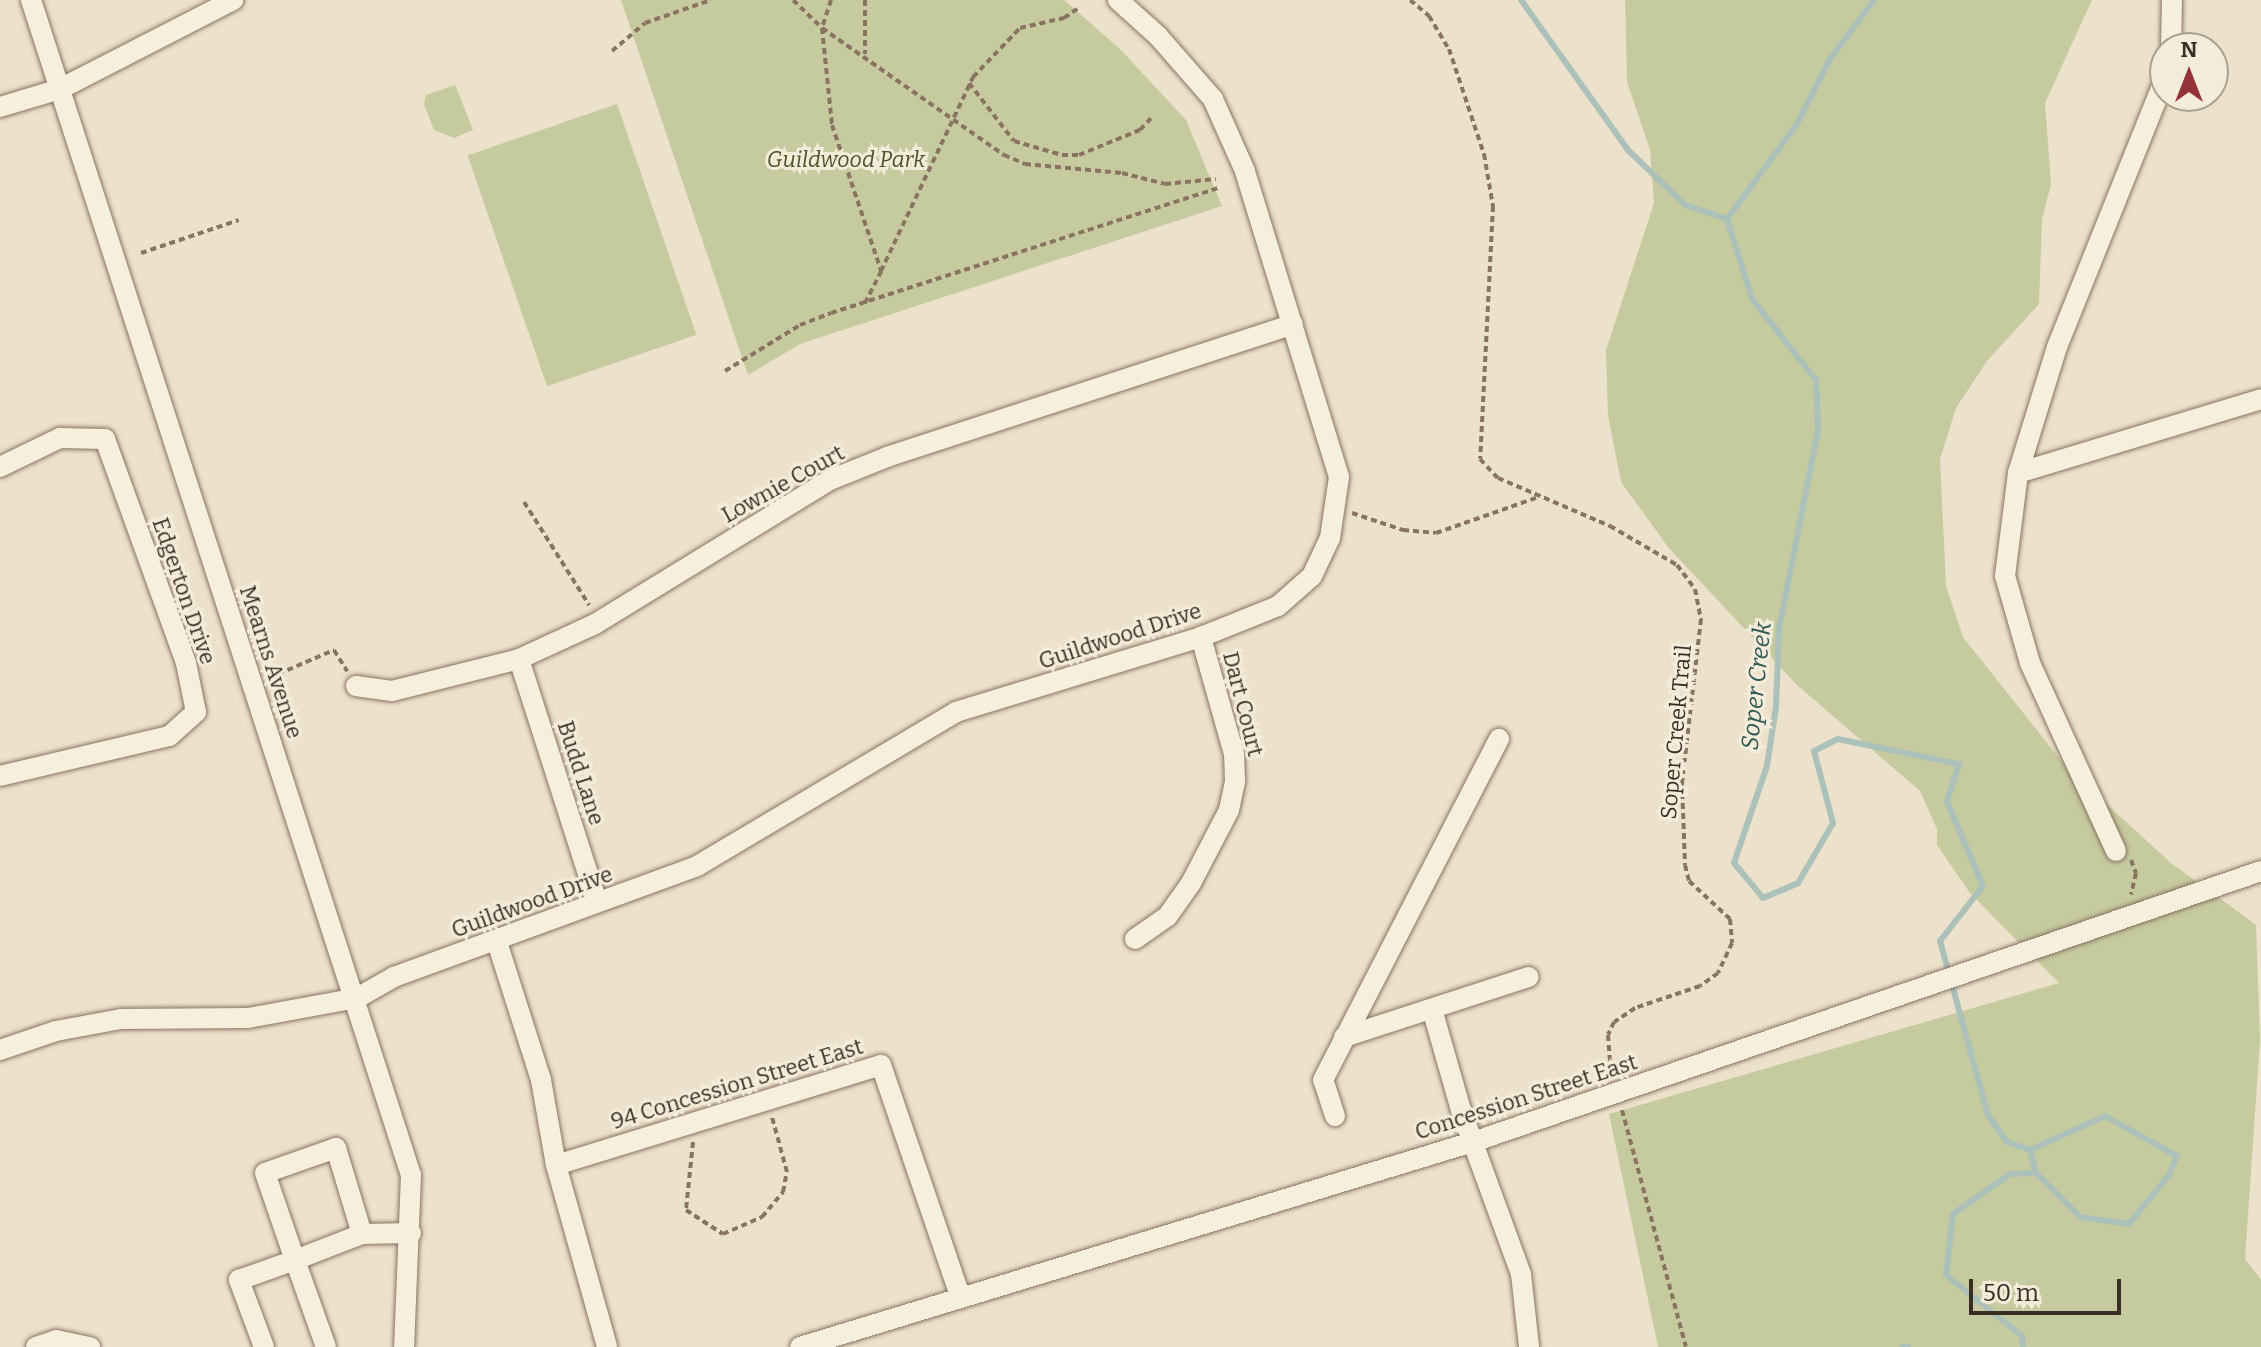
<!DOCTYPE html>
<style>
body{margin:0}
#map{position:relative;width:2261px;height:1347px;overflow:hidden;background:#ece1cb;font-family:Bitter,serif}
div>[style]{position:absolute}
.green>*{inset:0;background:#c6ca9f;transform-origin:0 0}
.stream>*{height:6px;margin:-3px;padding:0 3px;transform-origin:3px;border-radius:3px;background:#abc1ba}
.path>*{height:4px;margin-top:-2px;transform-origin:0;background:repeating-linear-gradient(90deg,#887460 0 6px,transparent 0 10px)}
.roads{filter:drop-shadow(0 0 2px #887460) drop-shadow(0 0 2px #887460)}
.minor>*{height:20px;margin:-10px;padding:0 10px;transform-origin:10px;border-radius:10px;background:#f7efde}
span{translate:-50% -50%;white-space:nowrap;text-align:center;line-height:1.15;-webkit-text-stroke:6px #f4ecda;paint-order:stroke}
.park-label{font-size:22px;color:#4b552a;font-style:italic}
.street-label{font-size:22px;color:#3a2d22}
.water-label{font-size:24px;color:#325955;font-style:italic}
.north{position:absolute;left:2149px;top:32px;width:80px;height:80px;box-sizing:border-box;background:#f4ecda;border:2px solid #aaa090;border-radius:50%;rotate:0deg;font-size:22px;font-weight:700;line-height:32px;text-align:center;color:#3a2d22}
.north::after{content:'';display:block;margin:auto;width:28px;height:36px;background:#943337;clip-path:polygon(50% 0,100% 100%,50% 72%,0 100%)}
.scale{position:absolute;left:1969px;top:1279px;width:152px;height:36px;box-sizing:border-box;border:4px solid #3a2d22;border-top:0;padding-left:10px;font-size:24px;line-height:28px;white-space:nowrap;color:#3a2d22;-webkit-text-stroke:6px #f4ecda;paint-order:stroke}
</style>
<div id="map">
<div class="green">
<i style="clip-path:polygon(621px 0,1064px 0,1120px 49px,1186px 120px,1222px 206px,800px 344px,748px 375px)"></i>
<i style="clip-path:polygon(1625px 0,2092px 0,2045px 103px,2051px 184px,2042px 219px,2039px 304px,1987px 361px,1956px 408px,1940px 459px,1946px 586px,1963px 637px,2067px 768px,2171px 863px,2256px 925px,2260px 1040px,2245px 1259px,2261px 1280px,2261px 1347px,1658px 1347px,1609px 1114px,2059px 983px,1970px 893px,1937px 845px,1937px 829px,1920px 791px,1797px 685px,1668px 547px,1621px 482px,1608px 415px,1606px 350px,1654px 203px,1650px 150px,1627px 82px)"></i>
<i style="clip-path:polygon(455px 85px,473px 130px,454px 138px,434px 130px,424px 104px,426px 95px)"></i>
<i style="left:617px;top:104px;width:244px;height:158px;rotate:71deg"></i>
</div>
<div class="stream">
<i style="left:1521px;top:0;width:184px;rotate:54.5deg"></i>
<i style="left:1628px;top:150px;width:79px;rotate:44deg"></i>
<i style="left:1685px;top:205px;width:44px;rotate:18.4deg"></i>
<i style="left:1727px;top:219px;width:84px;rotate:72.6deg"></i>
<i style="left:1752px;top:299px;width:103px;rotate:51.7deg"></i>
<i style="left:1816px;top:380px;width:50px;rotate:87.7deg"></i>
<i style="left:1818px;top:430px;width:202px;rotate:101.1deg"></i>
<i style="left:1779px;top:628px;width:79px;rotate:92.2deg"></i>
<i style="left:1776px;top:707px;width:60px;rotate:98.7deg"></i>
<i style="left:1767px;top:766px;width:102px;rotate:108.8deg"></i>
<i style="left:1734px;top:863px;width:45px;rotate:50.4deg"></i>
<i style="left:1763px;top:898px;width:38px;rotate:-23deg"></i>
<i style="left:1798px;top:883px;width:69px;rotate:-59.7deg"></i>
<i style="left:1833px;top:823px;width:74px;rotate:-104.8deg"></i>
<i style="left:1814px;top:751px;width:27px;rotate:-27deg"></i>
<i style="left:1838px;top:739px;width:124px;rotate:11.7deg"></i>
<i style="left:1959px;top:764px;width:40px;rotate:108deg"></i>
<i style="left:1947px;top:802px;width:91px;rotate:66.8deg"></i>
<i style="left:1983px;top:886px;width:70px;rotate:128deg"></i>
<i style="left:1940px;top:941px;width:180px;rotate:74.6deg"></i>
<i style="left:1988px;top:1115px;width:33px;rotate:55deg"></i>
<i style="left:2007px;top:1142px;width:24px;rotate:19deg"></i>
<i style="left:2030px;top:1150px;width:24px;rotate:75deg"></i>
<i style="left:2036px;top:1173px;width:26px;rotate:178deg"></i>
<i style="left:2010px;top:1174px;width:70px;rotate:144.9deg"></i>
<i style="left:1953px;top:1214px;width:61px;rotate:96.5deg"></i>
<i style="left:1946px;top:1275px;width:97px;rotate:38.8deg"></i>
<i style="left:2022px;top:1336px;width:11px;rotate:85deg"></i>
<i style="left:1727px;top:219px;width:118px;rotate:-53.6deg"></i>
<i style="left:1797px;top:124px;width:73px;rotate:-63.1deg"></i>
<i style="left:1830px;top:59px;width:74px;rotate:-53.3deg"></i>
<i style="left:2030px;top:1150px;width:82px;rotate:-24.4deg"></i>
<i style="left:2105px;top:1116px;width:82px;rotate:29.1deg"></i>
<i style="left:2177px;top:1156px;width:21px;rotate:113deg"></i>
<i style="left:2169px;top:1175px;width:63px;rotate:129.2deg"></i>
<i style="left:2129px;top:1224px;width:49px;rotate:-171.9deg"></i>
<i style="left:2080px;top:1217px;width:62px;rotate:-135deg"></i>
<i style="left:1902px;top:1347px;width:6px"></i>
</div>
<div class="path">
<i style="left:793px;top:0;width:40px;rotate:44deg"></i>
<i style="left:822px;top:28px;width:222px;rotate:34.9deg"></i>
<i style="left:1004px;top:155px;width:23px;rotate:23deg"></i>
<i style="left:1025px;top:164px;width:97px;rotate:5.3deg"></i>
<i style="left:1122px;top:173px;width:44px;rotate:14.3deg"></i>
<i style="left:1165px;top:184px;width:51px;rotate:-5.6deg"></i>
<i style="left:831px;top:0;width:29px;rotate:108deg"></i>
<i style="left:822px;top:28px;width:98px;rotate:84.1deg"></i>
<i style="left:832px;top:125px;width:154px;rotate:71.4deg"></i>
<i style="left:881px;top:271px;width:215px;rotate:-64.6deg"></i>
<i style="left:973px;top:77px;width:68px;rotate:-46.2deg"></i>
<i style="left:1020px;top:28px;width:45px;rotate:-12.8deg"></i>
<i style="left:1064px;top:18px;width:19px;rotate:-35deg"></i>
<i style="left:865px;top:0;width:54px;rotate:90deg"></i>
<i style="left:1410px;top:0;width:25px;rotate:40deg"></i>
<i style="left:1429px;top:16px;width:39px;rotate:59deg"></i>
<i style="left:1449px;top:49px;width:111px;rotate:71.6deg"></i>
<i style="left:1484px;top:154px;width:53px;rotate:80.2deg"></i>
<i style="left:1493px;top:206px;width:253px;rotate:92.9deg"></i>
<i style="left:1480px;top:459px;width:26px;rotate:47deg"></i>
<i style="left:1498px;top:478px;width:122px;rotate:23.2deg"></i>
<i style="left:1610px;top:526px;width:78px;rotate:30.2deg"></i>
<i style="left:1677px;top:565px;width:30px;rotate:53deg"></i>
<i style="left:1695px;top:589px;width:31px;rotate:79deg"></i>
<i style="left:1701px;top:619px;width:165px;rotate:96.6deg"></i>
<i style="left:1682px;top:783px;width:82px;rotate:87.9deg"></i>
<i style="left:1685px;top:865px;width:16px;rotate:76deg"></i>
<i style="left:1689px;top:881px;width:56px;rotate:42.8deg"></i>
<i style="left:1730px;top:919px;width:24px;rotate:85deg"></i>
<i style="left:1732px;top:943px;width:33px;rotate:115deg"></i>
<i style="left:1718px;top:973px;width:22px;rotate:144deg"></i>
<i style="left:1700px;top:986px;width:69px;rotate:161.3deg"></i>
<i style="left:1635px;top:1008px;width:25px;rotate:146deg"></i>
<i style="left:1614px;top:1022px;width:14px;rotate:115deg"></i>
<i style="left:1608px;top:1035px;width:40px;rotate:85.7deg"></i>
<i style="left:612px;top:51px;width:43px;rotate:-40.3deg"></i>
<i style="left:645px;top:23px;width:70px;rotate:-19.2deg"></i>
<i style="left:969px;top:83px;width:73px;rotate:52.2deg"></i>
<i style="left:1014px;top:141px;width:50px;rotate:16.3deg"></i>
<i style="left:1062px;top:155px;width:17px"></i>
<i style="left:1079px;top:155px;width:66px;rotate:-22.3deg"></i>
<i style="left:1140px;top:130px;width:18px;rotate:-47deg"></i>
<i style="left:141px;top:253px;width:103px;rotate:-18.6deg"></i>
<i style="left:865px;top:303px;width:36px;rotate:-63deg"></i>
<i style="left:725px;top:371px;width:88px;rotate:-31.5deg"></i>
<i style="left:800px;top:325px;width:33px;rotate:-21deg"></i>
<i style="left:831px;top:313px;width:408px;rotate:-17.9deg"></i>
<i style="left:524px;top:502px;width:122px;rotate:57.7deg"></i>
<i style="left:1352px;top:513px;width:54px;rotate:18.4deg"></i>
<i style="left:1403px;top:530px;width:33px;rotate:5deg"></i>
<i style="left:1436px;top:533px;width:106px;rotate:-19.3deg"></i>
<i style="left:269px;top:678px;width:71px;rotate:-23.3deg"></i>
<i style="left:334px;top:650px;width:25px;rotate:58deg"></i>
<i style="left:2131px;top:860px;width:14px;rotate:69deg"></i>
<i style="left:2136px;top:873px;width:22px;rotate:103deg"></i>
<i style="left:1622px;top:1110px;width:245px;rotate:74.9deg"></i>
<i style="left:693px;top:1142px;width:68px;rotate:95.9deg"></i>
<i style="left:686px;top:1210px;width:44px;rotate:33deg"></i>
<i style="left:723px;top:1234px;width:43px;rotate:-23.6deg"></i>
<i style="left:762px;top:1217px;width:33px;rotate:-50deg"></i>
<i style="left:783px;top:1192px;width:20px;rotate:-79deg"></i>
<i style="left:787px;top:1172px;width:57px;rotate:-105.3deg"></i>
</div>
<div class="roads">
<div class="minor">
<i style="left:31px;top:0;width:1235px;rotate:72.08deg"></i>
<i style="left:411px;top:1175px;width:172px;rotate:92.3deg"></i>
<i style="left:2171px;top:48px;width:48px;rotate:-88.8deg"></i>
<i style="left:0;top:107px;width:63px;rotate:-16.7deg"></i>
<i style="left:60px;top:89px;width:195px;rotate:-27.2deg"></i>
<i style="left:0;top:467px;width:67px;rotate:-25.8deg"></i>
<i style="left:60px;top:438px;width:45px;rotate:1.3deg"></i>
<i style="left:105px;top:439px;width:238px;rotate:70.1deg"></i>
<i style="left:186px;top:663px;width:50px;rotate:78.5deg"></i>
<i style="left:196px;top:712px;width:36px;rotate:138deg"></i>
<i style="left:169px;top:736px;width:174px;rotate:166.7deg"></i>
<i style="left:2018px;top:473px;width:254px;rotate:-16.9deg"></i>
<i style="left:519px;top:659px;width:255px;rotate:72.2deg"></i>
<i style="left:356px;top:686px;width:36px;rotate:8deg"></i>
<i style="left:392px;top:691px;width:131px;rotate:-14.1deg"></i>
<i style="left:519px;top:659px;width:84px;rotate:-24.7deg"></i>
<i style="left:595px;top:624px;width:276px;rotate:-31.5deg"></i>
<i style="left:830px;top:480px;width:61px;rotate:-22deg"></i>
<i style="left:887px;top:457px;width:427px;rotate:-18.1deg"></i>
<i style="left:2116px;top:851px;width:207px;rotate:-114.6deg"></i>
<i style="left:2030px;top:663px;width:91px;rotate:-106deg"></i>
<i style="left:2005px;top:576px;width:104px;rotate:-82.8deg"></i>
<i style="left:2018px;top:473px;width:132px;rotate:-72.8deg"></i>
<i style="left:2057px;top:347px;width:290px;rotate:-68.1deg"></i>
<i style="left:1135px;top:939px;width:39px;rotate:-35deg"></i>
<i style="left:1167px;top:917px;width:42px;rotate:-54.8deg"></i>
<i style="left:1191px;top:883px;width:82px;rotate:-62.5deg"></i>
<i style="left:1229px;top:810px;width:30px;rotate:-78deg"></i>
<i style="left:1235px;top:781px;width:27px;rotate:-92deg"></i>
<i style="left:1234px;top:754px;width:122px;rotate:-105.8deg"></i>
<i style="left:497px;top:942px;width:145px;rotate:72.3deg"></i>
<i style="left:541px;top:1080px;width:86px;rotate:80deg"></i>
<i style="left:556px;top:1165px;width:189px;rotate:74.3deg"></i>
<i style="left:1432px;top:1009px;width:105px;rotate:74deg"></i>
<i style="left:1461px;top:1110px;width:175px;rotate:69.9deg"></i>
<i style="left:1521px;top:1274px;width:73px;rotate:83.7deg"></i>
<i style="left:1344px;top:1037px;width:194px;rotate:-18deg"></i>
<i style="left:0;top:1050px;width:59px;rotate:-18.7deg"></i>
<i style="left:56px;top:1031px;width:66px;rotate:-10.5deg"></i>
<i style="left:121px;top:1019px;width:127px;rotate:-0.5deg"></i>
<i style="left:248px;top:1018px;width:111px;rotate:-10.4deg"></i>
<i style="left:357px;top:998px;width:43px;rotate:-29.6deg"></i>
<i style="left:394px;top:977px;width:323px;rotate:-20.1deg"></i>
<i style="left:697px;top:866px;width:301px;rotate:-30.7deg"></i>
<i style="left:956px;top:712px;width:256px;rotate:-17deg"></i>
<i style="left:1201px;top:637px;width:83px;rotate:-21.9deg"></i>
<i style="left:1278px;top:606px;width:45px;rotate:-41.4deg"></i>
<i style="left:1312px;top:576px;width:42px;rotate:-64.7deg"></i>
<i style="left:1330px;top:538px;width:62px;rotate:-81.6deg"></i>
<i style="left:1339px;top:477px;width:320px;rotate:-107.1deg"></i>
<i style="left:1245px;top:171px;width:79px;rotate:-114deg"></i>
<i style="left:1213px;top:99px;width:84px;rotate:-131.1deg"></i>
<i style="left:1158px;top:36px;width:54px;rotate:-138deg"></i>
<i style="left:1335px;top:1116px;width:38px;rotate:-108deg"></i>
<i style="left:1323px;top:1080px;width:384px;rotate:-62.7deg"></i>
<i style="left:556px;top:1165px;width:340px;rotate:-17.1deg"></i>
<i style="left:881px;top:1065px;width:244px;rotate:71.1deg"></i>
<i style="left:362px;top:1234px;width:49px;rotate:-1.2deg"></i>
<i style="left:36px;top:1347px;width:21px;rotate:-19deg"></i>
<i style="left:56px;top:1340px;width:35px;rotate:12deg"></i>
<i style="left:264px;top:1347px;width:72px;rotate:-110.5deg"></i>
<i style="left:239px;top:1280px;width:59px;rotate:-19.7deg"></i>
<i style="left:295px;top:1260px;width:72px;rotate:-21.2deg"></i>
<i style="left:362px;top:1234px;width:90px;rotate:-106.8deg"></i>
<i style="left:336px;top:1148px;width:75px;rotate:160.6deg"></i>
<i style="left:265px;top:1173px;width:92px;rotate:71deg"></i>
<i style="left:295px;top:1260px;width:92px;rotate:70.4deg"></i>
<i style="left:800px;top:1347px;width:707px;rotate:-16.95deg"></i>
<i style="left:1476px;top:1141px;width:830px;rotate:-18.98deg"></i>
</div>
</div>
<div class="park-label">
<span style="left:846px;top:160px">Guildwood Park</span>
</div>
<div class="street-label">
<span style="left:783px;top:484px;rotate:-29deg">Lownie Court</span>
<span style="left:184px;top:591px;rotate:71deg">Edgerton Drive</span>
<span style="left:1120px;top:636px;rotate:-18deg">Guildwood Drive</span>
<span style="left:271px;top:662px;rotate:72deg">Mearns Avenue</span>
<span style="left:1243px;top:704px;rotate:76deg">Dart Court</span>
<span style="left:1676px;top:732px;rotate:-85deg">Soper Creek Trail</span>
<span style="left:581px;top:773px;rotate:72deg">Budd Lane</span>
<span style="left:532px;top:902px;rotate:-20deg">Guildwood Drive</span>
<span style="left:737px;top:1084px;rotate:-17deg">94 Concession Street East</span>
<span style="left:1526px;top:1097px;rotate:-18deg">Concession Street East</span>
</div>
<div class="water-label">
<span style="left:1757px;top:686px;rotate:-84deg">Soper Creek</span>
</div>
<div class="north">N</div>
<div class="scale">50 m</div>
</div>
